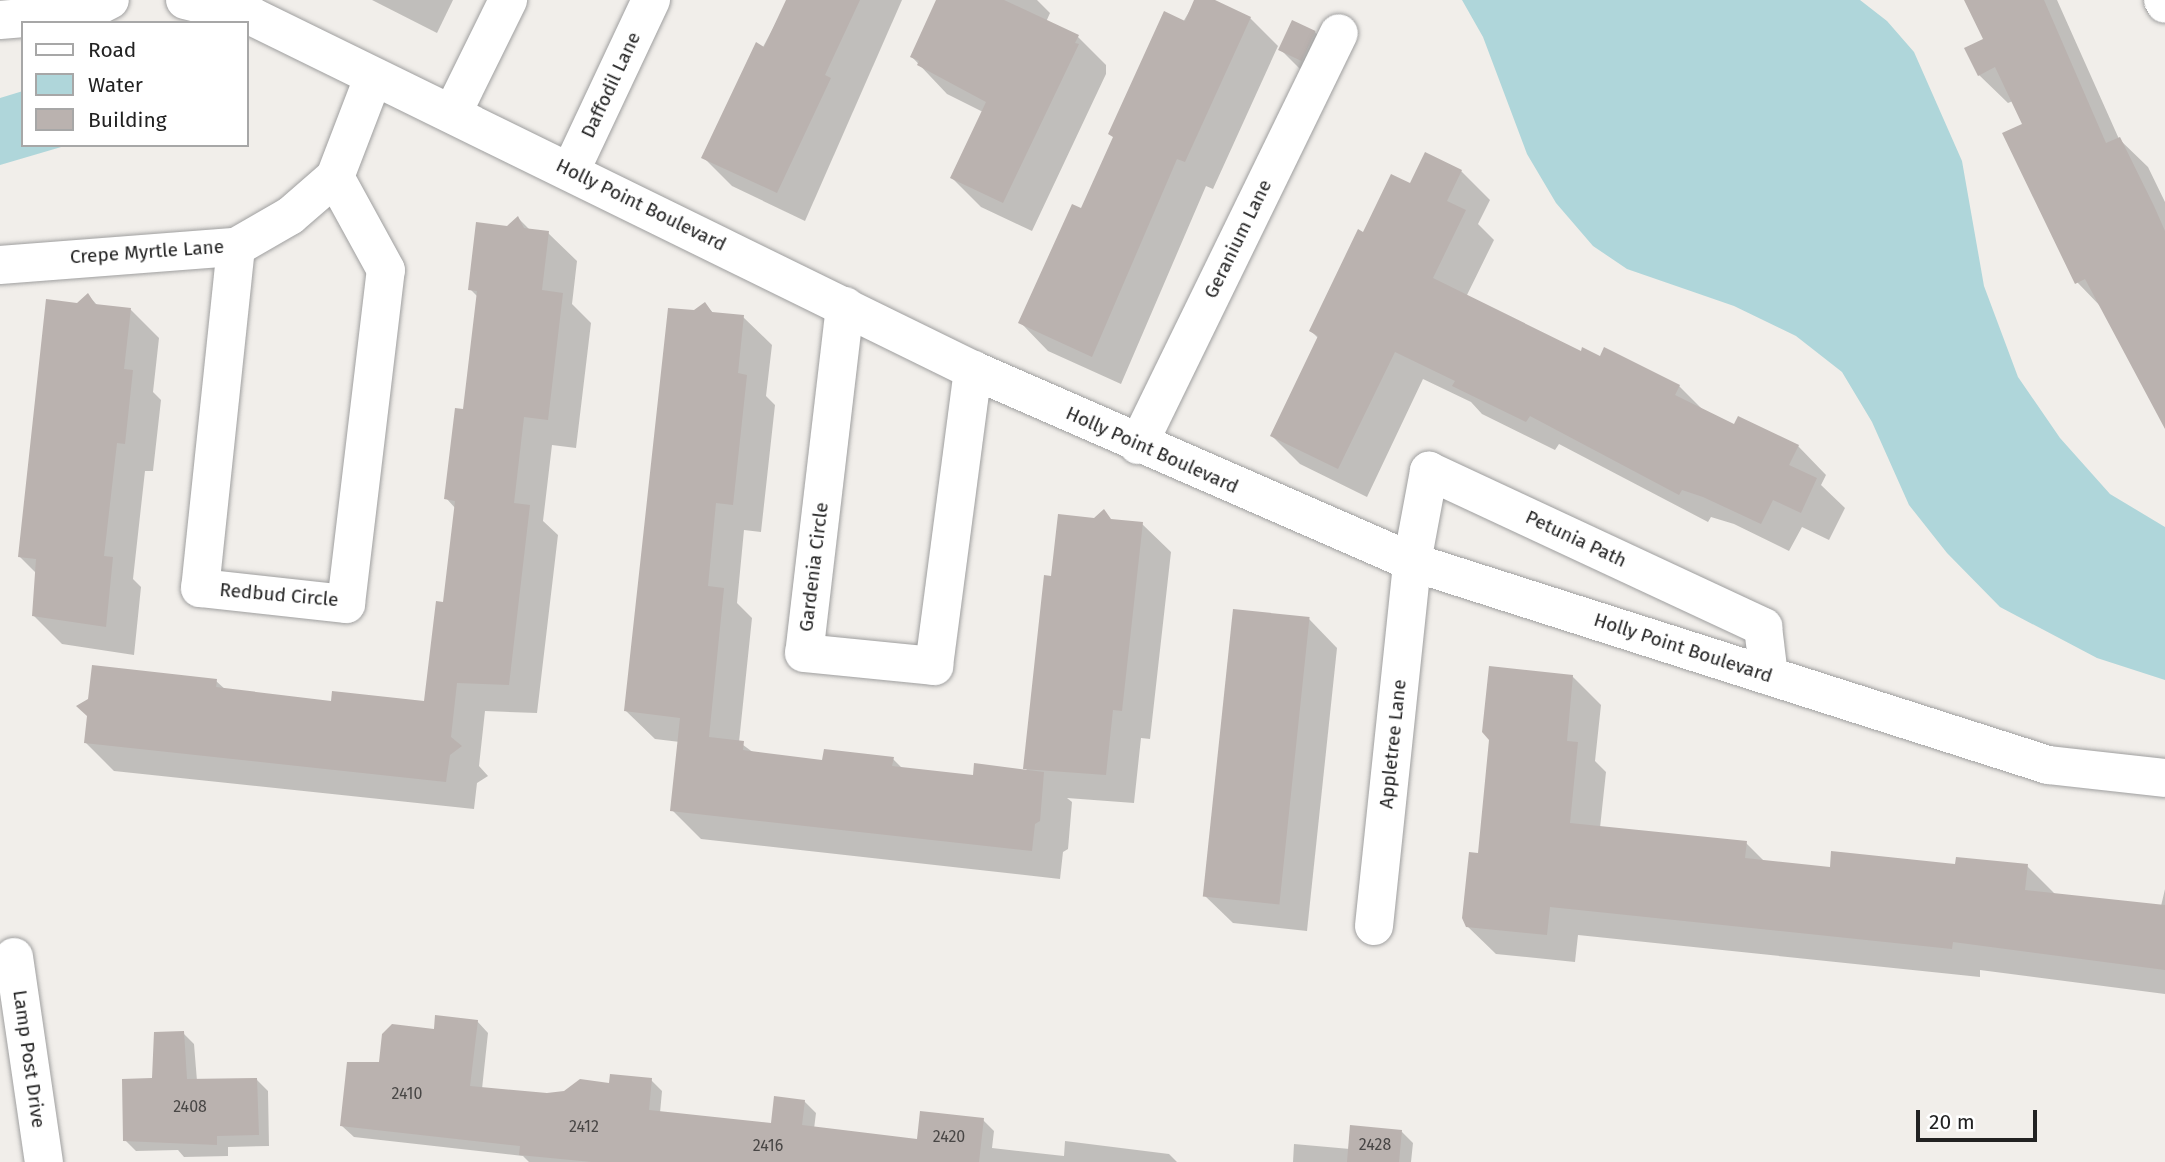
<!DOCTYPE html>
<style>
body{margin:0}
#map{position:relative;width:2165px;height:1162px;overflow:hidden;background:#f1eeea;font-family:"Fira Sans",sans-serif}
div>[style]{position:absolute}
.water>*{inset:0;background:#afd6da}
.shadow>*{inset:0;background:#0003}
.building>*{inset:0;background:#bab2af;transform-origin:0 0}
.roads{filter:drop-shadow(0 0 2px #9f9f9f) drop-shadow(0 0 2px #9f9f9f)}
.minor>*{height:38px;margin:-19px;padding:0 19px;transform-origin:19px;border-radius:19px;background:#fff}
span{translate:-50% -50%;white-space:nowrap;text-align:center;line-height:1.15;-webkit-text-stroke:5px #fff;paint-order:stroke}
.number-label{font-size:16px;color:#484645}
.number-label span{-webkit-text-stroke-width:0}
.street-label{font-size:19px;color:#222}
.legend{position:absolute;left:21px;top:21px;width:228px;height:126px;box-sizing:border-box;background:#fff;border:2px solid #a7a7a7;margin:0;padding:9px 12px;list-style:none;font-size:21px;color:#222}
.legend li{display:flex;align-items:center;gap:14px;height:35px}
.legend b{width:35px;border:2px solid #a7a7a7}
.scale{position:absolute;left:1916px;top:1110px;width:121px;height:32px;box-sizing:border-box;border:4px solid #222;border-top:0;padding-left:9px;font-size:21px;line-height:24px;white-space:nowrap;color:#222;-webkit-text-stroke:5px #fff;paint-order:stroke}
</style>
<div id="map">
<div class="water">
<i style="clip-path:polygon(1462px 0,1860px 0,1887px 21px,1914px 52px,1962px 161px,1984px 286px,2018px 377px,2060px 438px,2110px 494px,2165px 527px,2165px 680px,2097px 658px,2000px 607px,1947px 553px,1909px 505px,1872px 422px,1842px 372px,1796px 336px,1734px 306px,1627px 269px,1593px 246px,1556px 203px,1527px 154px,1483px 37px)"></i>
<i style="clip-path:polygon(23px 91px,23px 145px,68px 145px,0 165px,0 98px)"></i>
</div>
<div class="shadow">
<i style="clip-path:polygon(372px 0,453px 0,437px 33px)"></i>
<i style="clip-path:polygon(788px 0,902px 0,805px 221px,732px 186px,704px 158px)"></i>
<i style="clip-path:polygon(938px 0,1037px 0,1050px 13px,1046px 22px,1078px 37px,1106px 65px,1106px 74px,1032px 231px,981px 207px,952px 178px,983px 112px,947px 94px,912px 57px)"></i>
<i style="clip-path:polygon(1196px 0,1210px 0,1250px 18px,1278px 46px,1213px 189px,1206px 186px,1121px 384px,1048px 351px,1020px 322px,1082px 211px,1115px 138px)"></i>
<i style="clip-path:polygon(1970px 0,2057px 0,2119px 139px,2148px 167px,2165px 202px,2165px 414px,2105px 311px,2077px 282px,2024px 125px,2013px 101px,2008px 103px,1979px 75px,1985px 40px)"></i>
<i style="clip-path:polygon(1315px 32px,1343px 61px,1309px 78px,1281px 50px)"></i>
<i style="clip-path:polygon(1426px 154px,1461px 171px,1490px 200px,1478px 224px,1494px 240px,1466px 297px,1581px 353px,1679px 386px,1704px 411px,1735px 426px,1798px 446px,1826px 475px,1821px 485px,1845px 508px,1829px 540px,1802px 527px,1789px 551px,1734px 524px,1711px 517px,1708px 522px,1559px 444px,1555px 450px,1482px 414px,1471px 402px,1423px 379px,1367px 497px,1300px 464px,1272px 436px,1319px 339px,1311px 331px,1364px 234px,1410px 185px)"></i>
<i style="clip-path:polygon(518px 218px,531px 231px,548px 233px,577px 261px,572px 304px,591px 323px,576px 448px,552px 445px,543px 521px,558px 535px,537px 713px,485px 711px,479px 766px,488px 776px,477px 783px,474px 809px,114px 771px,86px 743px,216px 681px,226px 690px,333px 703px,425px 703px,445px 604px,456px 509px,446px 498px,465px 411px,478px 297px,470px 289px)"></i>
<i style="clip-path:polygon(88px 295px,98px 306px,131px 310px,159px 338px,153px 392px,161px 400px,153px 471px,145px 471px,133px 579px,141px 587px,134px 655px,62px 644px,33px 615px,37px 574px,19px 556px,78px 304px)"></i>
<i style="clip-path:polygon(705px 304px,714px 314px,743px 317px,772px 345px,766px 396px,775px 405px,761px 532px,744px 530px,737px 603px,752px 618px,739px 742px,754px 753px,824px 762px,893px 759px,903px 769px,975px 777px,1029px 772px,1025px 768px,1053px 578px,1113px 521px,1142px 524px,1171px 552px,1150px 739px,1141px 738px,1134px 803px,1067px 798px,1072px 802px,1068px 849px,1063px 852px,1060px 879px,701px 839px,672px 810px,680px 742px,655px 739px,626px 711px,694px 312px)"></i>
<i style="clip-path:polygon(1309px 619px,1337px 648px,1307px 931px,1233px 923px,1204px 895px)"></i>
<i style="clip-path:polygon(1572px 676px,1601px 705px,1595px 761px,1606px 772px,1600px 828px,1746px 843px,1765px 862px,1831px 869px,2027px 866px,2055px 894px,2161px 906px,2165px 889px,2165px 994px,1980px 970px,1980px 977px,1578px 935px,1575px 962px,1496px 954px,1467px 926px,1479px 855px)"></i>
<i style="clip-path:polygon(477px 1021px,488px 1033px,482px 1089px,547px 1095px,651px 1080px,662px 1091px,660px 1113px,773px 1125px,804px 1101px,816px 1113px,814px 1129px,918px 1141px,983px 1120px,994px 1131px,992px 1148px,1064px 1156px,1065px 1141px,1169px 1154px,1177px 1162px,529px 1162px,523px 1156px,354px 1137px,342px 1126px,380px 1063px,435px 1031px)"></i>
<i style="clip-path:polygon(183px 1033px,194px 1044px,197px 1081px,257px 1080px,268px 1091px,269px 1146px,228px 1147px,228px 1156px,184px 1157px,178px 1150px,136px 1151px,125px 1140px)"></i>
<i style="clip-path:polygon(1402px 1132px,1413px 1143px,1411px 1162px,1293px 1162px,1294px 1144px,1350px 1149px)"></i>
</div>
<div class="building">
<i style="clip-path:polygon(786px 0,860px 0,825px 75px,831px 78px,777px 193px,701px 158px,756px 42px,764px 47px)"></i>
<i style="clip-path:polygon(936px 0,1004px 0,1079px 35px,1075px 43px,1079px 44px,1003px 203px,950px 178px,986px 102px,917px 65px,919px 61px,910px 57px)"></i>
<i style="clip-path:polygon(1194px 0,1215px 0,1251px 17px,1185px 162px,1177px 159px,1092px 357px,1018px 323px,1072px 204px,1081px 208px,1113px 137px,1108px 134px,1164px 11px,1185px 21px)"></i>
<i style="clip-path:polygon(1964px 0,2044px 0,2106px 143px,2120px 137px,2154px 206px,2165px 231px,2165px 429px,2085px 279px,2075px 284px,2002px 133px,2022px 124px,1995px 67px,1978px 76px,1964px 48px,1983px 39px)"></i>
<i style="left:1292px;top:20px;width:26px;height:33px;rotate:25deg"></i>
<i style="clip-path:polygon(1425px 152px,1462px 170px,1447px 201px,1466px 210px,1433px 278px,1581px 351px,1582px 347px,1600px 356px,1604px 347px,1680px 385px,1675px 395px,1734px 424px,1738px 416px,1799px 445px,1789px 465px,1817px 478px,1801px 513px,1773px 500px,1761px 524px,1703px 497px,1682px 490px,1679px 495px,1530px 416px,1526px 422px,1452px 386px,1455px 381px,1395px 352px,1338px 469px,1270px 436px,1318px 336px,1309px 331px,1358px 229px,1363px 232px,1391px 174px,1410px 183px)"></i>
<i style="clip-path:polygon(518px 216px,524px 228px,549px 231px,542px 290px,563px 293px,548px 420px,524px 417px,514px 503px,530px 505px,509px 685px,457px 683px,451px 737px,462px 746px,450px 755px,446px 782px,84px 743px,87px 716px,76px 706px,88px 699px,92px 665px,217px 679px,216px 687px,331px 701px,332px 691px,424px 701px,436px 601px,443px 602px,455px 501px,444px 499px,455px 408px,463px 409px,477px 291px,468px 290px,476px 222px,507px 226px)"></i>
<i style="clip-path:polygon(88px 293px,95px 304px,131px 308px,124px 369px,133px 370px,125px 444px,117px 443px,104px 556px,113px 557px,106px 627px,32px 616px,36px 559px,18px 557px,46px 299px,77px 303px)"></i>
<i style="clip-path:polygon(705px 302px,712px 312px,744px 315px,738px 373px,747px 375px,733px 505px,716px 503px,708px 586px,724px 588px,709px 737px,744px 741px,743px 750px,822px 760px,824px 749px,894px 757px,892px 766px,973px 775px,974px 763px,1044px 772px,1040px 821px,1035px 824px,1032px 851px,670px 811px,680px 718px,624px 711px,668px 308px,694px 310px)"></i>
<i style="clip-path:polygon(1104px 509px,1111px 519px,1143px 522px,1122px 711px,1113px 710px,1106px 775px,1023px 769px,1044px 575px,1051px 576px,1058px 514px,1094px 518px)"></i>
<i style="left:1233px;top:609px;width:77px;height:289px;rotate:6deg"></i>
<i style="clip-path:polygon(1489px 666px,1573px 675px,1567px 741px,1578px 742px,1570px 823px,1747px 841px,1745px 858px,1830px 867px,1831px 851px,1955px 864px,1956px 857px,2028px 864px,2025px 890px,2165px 905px,2165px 970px,1953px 942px,1952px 949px,1550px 907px,1547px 935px,1466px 927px,1462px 918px,1469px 852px,1478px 853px,1489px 740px,1482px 732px)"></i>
<i style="clip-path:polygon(435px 1015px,478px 1020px,470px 1086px,547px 1093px,564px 1091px,580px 1079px,609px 1083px,610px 1074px,652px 1078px,649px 1110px,771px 1123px,774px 1096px,805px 1100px,802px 1125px,917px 1139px,920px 1111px,984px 1118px,979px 1162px,592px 1162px,519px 1155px,520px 1146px,340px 1126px,347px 1062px,379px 1062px,382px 1034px,392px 1024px,434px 1029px)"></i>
<i style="clip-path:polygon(184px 1031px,187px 1079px,257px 1078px,259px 1135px,217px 1136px,217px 1145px,123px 1141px,122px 1079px,152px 1078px,154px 1032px)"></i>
<i style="clip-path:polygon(1350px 1125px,1402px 1130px,1399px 1162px,1347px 1162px)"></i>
</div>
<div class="roads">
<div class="minor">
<i style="left:185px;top:0;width:70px;rotate:14deg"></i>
<i style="left:253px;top:17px;width:802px;rotate:26.12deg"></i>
<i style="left:973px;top:370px;width:479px;rotate:23.6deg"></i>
<i style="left:1412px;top:562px;width:668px;rotate:17.7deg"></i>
<i style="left:2048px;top:765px;width:118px;rotate:6.3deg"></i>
<i style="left:2163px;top:0;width:4px;rotate:63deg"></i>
<i style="left:0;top:20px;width:84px;rotate:-4.8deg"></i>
<i style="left:84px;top:13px;width:29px;rotate:-27deg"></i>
<i style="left:452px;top:114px;width:127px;rotate:-63.8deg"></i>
<i style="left:571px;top:170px;width:188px;rotate:-64.8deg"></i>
<i style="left:236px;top:247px;width:343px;rotate:96deg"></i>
<i style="left:200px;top:588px;width:147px;rotate:6.3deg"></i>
<i style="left:346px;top:604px;width:336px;rotate:-83.2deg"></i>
<i style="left:386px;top:270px;width:106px;rotate:-118.7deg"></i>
<i style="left:0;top:265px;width:237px;rotate:-4.4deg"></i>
<i style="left:236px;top:247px;width:62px;rotate:-29.9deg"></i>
<i style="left:290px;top:216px;width:60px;rotate:-40.9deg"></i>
<i style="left:335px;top:177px;width:106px;rotate:-69deg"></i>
<i style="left:845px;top:306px;width:349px;rotate:96.7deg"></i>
<i style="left:804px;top:653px;width:131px;rotate:5.7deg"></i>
<i style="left:934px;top:666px;width:299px;rotate:-82.5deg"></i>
<i style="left:1138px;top:445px;width:458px;rotate:-64deg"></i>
<i style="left:1374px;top:926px;width:366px;rotate:-84deg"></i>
<i style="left:1412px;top:562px;width:93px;rotate:-79.4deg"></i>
<i style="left:1429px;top:471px;width:369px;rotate:25deg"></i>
<i style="left:1763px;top:627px;width:49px;rotate:83deg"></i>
<i style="left:14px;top:957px;width:207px;rotate:81.7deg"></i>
</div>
</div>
<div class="number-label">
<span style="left:407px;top:1094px">2410</span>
<span style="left:190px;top:1107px">2408</span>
<span style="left:584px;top:1127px">2412</span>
<span style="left:949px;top:1137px">2420</span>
<span style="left:1375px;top:1145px">2428</span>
<span style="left:768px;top:1146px">2416</span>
</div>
<div class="street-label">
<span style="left:611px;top:85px;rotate:-65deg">Daffodil Lane</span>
<span style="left:641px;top:205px;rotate:26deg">Holly Point Boulevard</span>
<span style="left:1238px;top:239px;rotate:-64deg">Geranium Lane</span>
<span style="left:147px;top:252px;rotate:-4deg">Crepe Myrtle Lane</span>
<span style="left:1152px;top:450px;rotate:24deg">Holly Point Boulevard</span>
<span style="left:1576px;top:539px;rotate:25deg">Petunia Path</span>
<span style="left:814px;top:567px;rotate:-83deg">Gardenia Circle</span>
<span style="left:279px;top:595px;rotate:5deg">Redbud Circle</span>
<span style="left:1683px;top:648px;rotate:18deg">Holly Point Boulevard</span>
<span style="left:1393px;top:744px;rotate:-84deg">Appletree Lane</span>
<span style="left:29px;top:1059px;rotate:82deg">Lamp Post Drive</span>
</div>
<ul class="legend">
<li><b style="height:9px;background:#fff"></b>Road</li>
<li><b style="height:19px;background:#afd6da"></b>Water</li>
<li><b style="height:19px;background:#bab2af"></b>Building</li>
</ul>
<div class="scale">20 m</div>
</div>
